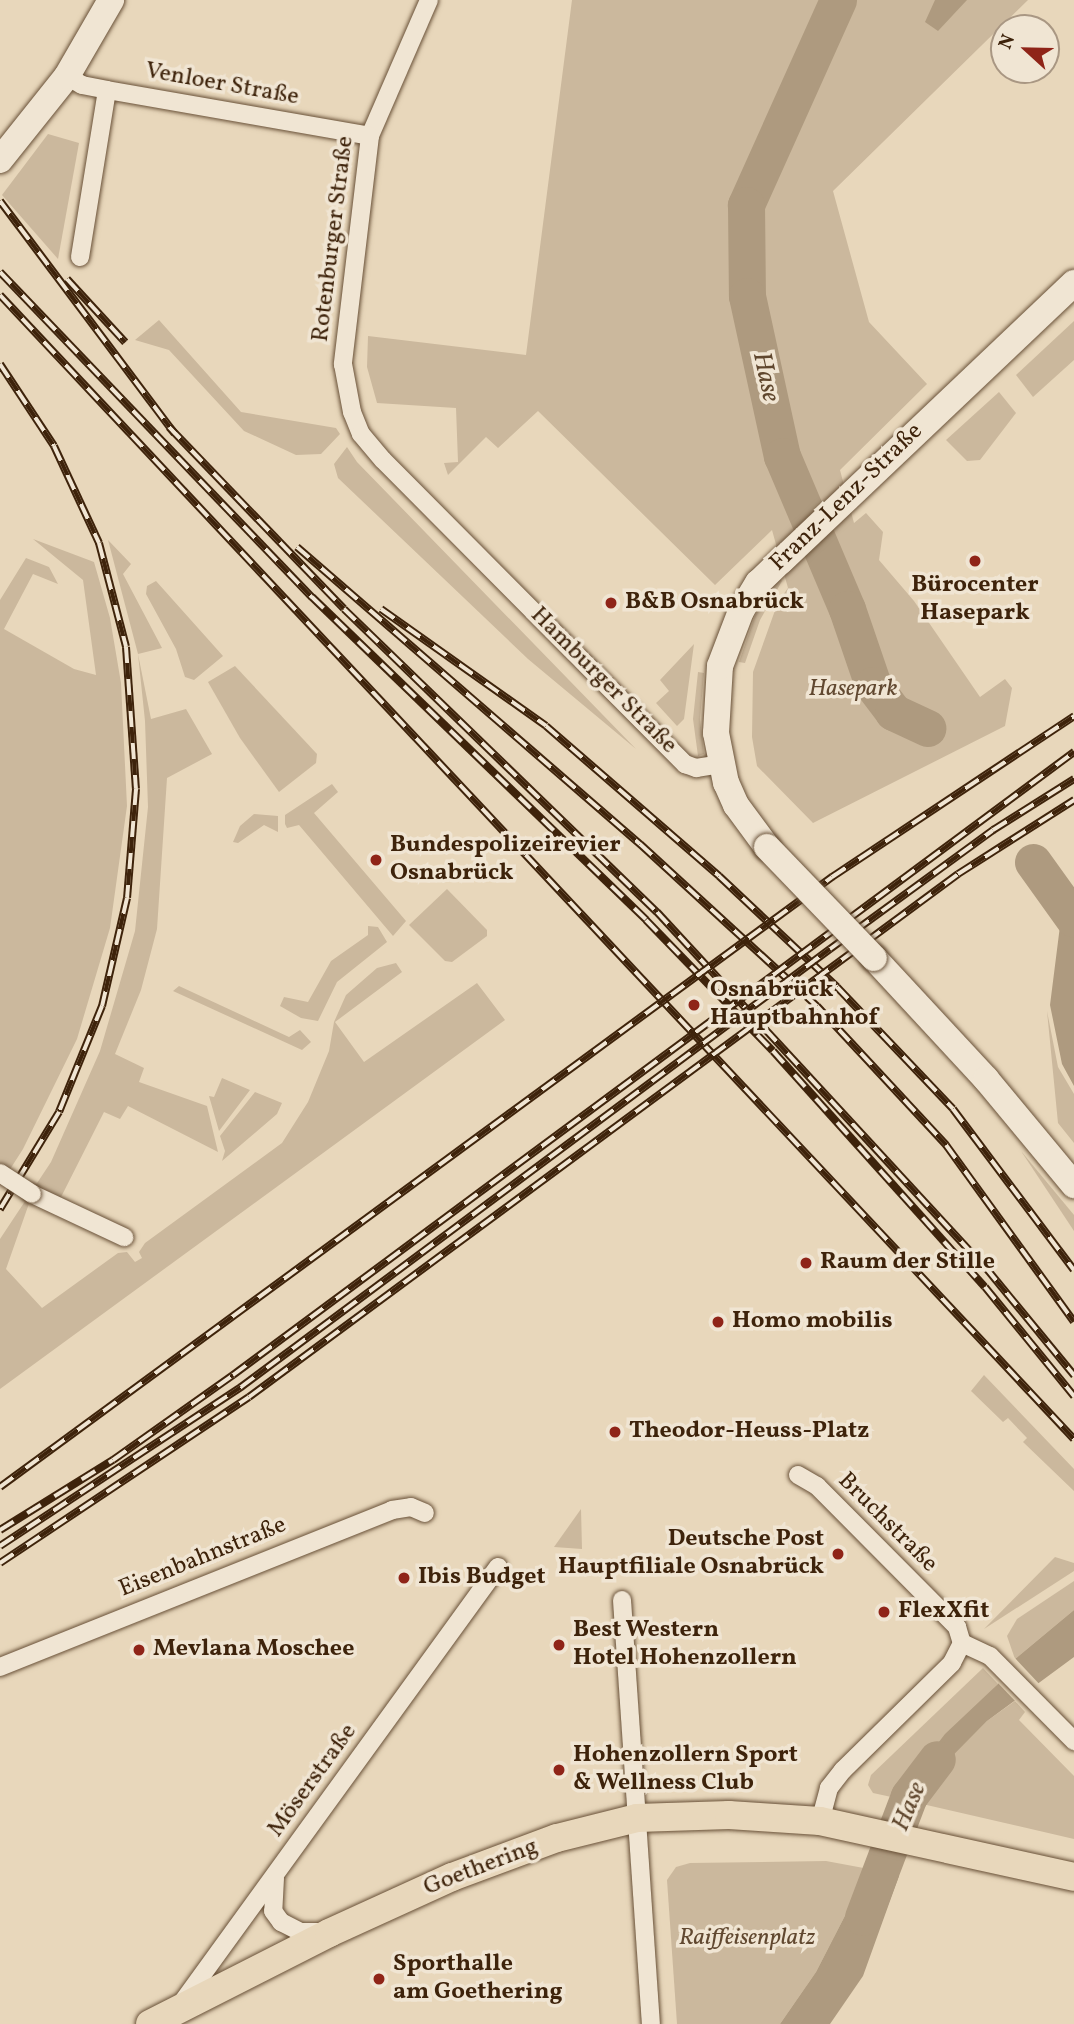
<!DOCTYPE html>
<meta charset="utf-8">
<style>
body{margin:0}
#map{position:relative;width:1074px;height:2024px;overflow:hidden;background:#e8d7bb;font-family:Vollkorn,serif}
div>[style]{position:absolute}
.green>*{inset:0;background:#cbb89d}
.water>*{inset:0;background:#ae9a7f}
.pier>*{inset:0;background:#e8d7bb}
.river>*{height:37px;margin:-18.5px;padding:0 18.5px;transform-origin:18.5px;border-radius:18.5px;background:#ae9a7f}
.roads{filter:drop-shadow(0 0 2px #685037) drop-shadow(0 0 2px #685037)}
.street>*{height:18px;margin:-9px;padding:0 9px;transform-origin:9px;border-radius:9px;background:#f0e5d3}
.secondary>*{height:26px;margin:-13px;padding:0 13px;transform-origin:13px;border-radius:13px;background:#f0e5d3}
.primary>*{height:28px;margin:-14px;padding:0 14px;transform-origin:14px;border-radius:14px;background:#e8d7bb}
.rail>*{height:8px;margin-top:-4px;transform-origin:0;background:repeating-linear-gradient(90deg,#f0e5d3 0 16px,#3e230b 0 32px);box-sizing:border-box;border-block:2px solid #3e230b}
.bridges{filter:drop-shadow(0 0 2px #685037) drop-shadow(0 0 2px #685037)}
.street-bridge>*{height:18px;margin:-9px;padding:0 9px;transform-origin:9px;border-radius:9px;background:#f0e5d3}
.secondary-bridge>*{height:26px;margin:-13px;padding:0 13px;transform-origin:13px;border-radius:13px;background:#f0e5d3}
.dots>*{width:19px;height:19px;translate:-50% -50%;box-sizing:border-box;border:4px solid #f0e5d3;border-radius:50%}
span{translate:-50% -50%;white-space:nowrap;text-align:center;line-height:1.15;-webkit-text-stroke:7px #f0e5d3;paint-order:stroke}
.street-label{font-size:24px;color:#3e230b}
.poi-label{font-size:24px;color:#3e230b;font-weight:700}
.left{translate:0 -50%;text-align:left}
.right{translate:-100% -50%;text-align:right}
.park-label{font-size:24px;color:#614830;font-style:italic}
.water-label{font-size:26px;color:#60472e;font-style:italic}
.north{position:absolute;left:990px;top:14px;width:70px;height:70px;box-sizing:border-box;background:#f0e5d3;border:2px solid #a99783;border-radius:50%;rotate:292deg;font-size:19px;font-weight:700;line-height:28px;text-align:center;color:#3e230b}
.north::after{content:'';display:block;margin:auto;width:24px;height:32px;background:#8f2418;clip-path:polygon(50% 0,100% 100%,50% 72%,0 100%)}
</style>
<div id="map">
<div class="green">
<i style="clip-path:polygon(572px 0,1028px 0,833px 191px,869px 322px,927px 384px,840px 470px,854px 523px,866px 513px,883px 532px,879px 560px,914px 601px,980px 697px,1005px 679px,1012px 688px,1005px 726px,813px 823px,757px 766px,752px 737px,753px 672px,778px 602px,788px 588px,772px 530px,715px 585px,538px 411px,498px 448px,486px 437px,448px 475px,444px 463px,458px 462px,456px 408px,377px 403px,367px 367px,368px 336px,526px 355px)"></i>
<i style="clip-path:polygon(48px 134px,79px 143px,58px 259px,2px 195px)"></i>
<i style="clip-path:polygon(159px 320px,241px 412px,336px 428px,340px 434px,321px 454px,296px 455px,244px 431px,169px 350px,135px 340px)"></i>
<i style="clip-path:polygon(1074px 321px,1074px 360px,1033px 397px,1016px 375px)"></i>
<i style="clip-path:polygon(999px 392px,1016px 413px,980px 460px,967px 461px,946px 440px)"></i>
<i style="clip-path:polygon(347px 447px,357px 462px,636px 749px,528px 659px,338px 478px,334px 464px)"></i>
<i style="clip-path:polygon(33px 539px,94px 562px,110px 618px,121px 683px,127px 806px,110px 928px,77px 1039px,23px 1149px,0 1185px,0 600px,26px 558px,49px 567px,58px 584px,33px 574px,4px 629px,74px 669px,96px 675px,83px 580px)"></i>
<i style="clip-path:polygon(108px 540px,131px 564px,123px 574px,162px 648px,138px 654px,151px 719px,186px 709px,212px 754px,167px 778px,157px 929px,141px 990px,115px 1054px,144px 1068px,139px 1082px,207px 1106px,218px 1152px,128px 1106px,120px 1119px,104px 1112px,56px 1207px,32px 1195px,6px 1269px,42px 1308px,118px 1253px,127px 1252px,135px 1262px,142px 1258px,139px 1252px,145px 1243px,282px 1143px,308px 1102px,329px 1051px,334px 1022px,346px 995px,377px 968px,396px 963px,402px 972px,335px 1022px,364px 1062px,477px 983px,505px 1020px,0 1389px,0 1239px,51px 1162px,100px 1051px,135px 931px,148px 807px,145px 721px,138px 654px)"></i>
<i style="clip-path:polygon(778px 577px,782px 581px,760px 620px,745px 663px,739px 662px,755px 616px)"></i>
<i style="clip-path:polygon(156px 581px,223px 656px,194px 680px,185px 677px,176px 649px,146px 594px,147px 586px)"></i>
<i style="clip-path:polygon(694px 644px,684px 719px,677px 726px,656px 703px,669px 691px,660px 680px)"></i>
<i style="clip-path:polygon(235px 666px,317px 754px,316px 763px,279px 792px,240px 738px,208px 682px)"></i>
<i style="clip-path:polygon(698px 672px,704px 673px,700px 719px,704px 754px,698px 756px,693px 719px)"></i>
<i style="clip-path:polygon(332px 784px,338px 792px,314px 813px,406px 921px,393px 936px,299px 825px,287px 828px,285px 824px,285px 815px)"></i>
<i style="clip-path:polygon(254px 814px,278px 816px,278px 832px,264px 825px,238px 843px,233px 842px,240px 826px)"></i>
<i style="clip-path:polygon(447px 889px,487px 930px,487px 936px,452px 962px,445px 961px,409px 925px)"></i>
<i style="clip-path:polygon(368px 926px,378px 927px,387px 942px,337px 982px,318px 1021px,301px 1018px,280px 1006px,284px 997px,308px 1002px,331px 961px,368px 935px)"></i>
<i style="clip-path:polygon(179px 986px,289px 1037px,300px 1030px,311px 1042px,302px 1050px,173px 991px)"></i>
<i style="clip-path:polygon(1047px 1011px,1058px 1067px,1074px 1094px,1074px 1143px,1058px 1123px)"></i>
<i style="clip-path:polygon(222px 1078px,250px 1090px,219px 1131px,209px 1096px,214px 1097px)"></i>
<i style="clip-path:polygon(255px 1092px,282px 1103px,277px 1114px,222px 1161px,225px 1151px,220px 1136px)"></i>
<i style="clip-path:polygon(1021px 1151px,1074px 1215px,1074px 1231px)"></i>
<i style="clip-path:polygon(984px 1375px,1074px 1469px,1074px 1491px,1023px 1442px,1027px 1438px,1008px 1418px,1003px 1422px,971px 1391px)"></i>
<i style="clip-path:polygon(581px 1509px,582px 1549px,554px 1547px)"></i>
<i style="clip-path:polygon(1055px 1557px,1074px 1563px,1074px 1571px,984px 1629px)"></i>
<i style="clip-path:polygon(1074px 1581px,1074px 1610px,1015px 1659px,1007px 1636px,1017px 1619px)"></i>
<i style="clip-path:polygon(983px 1668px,998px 1684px,896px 1798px,873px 1793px,868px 1785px,871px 1775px)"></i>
<i style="clip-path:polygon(1015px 1701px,1025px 1712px,1019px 1720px,1074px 1776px,1074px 1839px,918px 1803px,925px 1784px,987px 1721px)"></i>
<i style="clip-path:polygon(826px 1861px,869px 1869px,816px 1972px,780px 2024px,677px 2024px,667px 1880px,676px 1867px,690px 1863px)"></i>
</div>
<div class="water">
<i style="clip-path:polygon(935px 0,967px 0,938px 31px,925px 22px)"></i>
<i style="clip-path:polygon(1067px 899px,1074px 903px,1074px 1086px,1062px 1064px,1050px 1005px,1061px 918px,1057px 906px)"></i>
<i style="clip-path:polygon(1074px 1610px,1074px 1657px,987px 1721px,925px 1784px,918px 1803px,896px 1798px,945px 1734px,998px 1684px,1015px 1659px)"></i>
<i style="clip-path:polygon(869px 1869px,899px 1876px,863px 1976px,830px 2024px,780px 2024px,816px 1972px)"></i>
</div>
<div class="pier">
<i style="clip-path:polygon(1013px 1656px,1042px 1687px,1017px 1703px,996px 1681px)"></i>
</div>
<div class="river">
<i style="left:838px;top:0;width:225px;rotate:114.2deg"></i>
<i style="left:746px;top:205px;width:91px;rotate:89.4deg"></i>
<i style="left:747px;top:296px;width:164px;rotate:77.7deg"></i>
<i style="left:782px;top:456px;width:166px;rotate:67deg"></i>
<i style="left:847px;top:609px;width:80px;rotate:71.1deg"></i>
<i style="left:873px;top:685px;width:34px;rotate:53deg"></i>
<i style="left:893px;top:712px;width:38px;rotate:25deg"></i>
<i style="left:1033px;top:862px;width:70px;rotate:54.3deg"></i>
<i style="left:863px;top:1917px;width:129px;rotate:-69.2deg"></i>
<i style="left:909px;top:1796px;width:46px;rotate:-52.9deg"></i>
</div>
<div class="roads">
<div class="street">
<i style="left:429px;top:0;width:148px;rotate:113.5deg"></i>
<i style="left:370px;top:136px;width:230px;rotate:96.8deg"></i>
<i style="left:343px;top:364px;width:49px;rotate:79.4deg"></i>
<i style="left:352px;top:412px;width:24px;rotate:68deg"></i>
<i style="left:361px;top:434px;width:34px;rotate:50deg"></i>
<i style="left:383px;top:460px;width:429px;rotate:45.2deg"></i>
<i style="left:685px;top:764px;width:12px;rotate:20deg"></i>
<i style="left:696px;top:768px;width:25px;rotate:-9deg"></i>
<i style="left:67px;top:76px;width:17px;rotate:31deg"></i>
<i style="left:82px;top:85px;width:25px;rotate:11deg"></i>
<i style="left:107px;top:90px;width:267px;rotate:9.9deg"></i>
<i style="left:80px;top:257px;width:169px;rotate:-80.8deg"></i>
<i style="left:32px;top:1194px;width:102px;rotate:25.1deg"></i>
<i style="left:798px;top:1475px;width:22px;rotate:30deg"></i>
<i style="left:817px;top:1486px;width:199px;rotate:45.2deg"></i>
<i style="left:957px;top:1627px;width:17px;rotate:73deg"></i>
<i style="left:962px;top:1643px;width:22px;rotate:117deg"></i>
<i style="left:952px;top:1663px;width:153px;rotate:135.5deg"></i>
<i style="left:843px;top:1770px;width:23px;rotate:128deg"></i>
<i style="left:829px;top:1788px;width:34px;rotate:105deg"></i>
<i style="left:622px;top:1600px;width:425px;rotate:86.1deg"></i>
<i style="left:962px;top:1643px;width:31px;rotate:25deg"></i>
<i style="left:990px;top:1656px;width:120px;rotate:45.3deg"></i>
<i style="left:0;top:1667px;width:422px;rotate:-21.8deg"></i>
<i style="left:392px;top:1510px;width:19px;rotate:-9deg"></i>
<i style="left:411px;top:1507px;width:15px;rotate:23deg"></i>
<i style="left:275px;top:1878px;width:33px;rotate:93deg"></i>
<i style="left:273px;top:1911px;width:14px;rotate:54deg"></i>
<i style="left:281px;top:1922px;width:22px;rotate:27deg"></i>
<i style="left:301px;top:1932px;width:22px"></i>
<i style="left:181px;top:2004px;width:540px;rotate:-54.04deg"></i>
</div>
<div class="secondary">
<i style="left:0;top:160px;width:107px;rotate:-51.4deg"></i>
<i style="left:67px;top:76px;width:88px;rotate:-59.9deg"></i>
<i style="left:767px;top:847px;width:52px;rotate:-126.4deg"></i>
<i style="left:736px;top:805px;width:24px;rotate:-114deg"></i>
<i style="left:726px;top:783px;width:51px;rotate:-101.3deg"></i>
<i style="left:716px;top:733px;width:67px;rotate:-86.6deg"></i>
<i style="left:720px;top:666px;width:59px;rotate:-69.1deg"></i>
<i style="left:741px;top:611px;width:33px;rotate:-59deg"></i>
<i style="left:758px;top:583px;width:32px;rotate:-44deg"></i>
<i style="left:781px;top:561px;width:404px;rotate:-43.5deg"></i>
<i style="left:874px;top:958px;width:165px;rotate:47.2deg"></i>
<i style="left:986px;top:1079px;width:138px;rotate:50.3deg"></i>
</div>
<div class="primary">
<i style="left:150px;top:2024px;width:201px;rotate:-26.9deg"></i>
<i style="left:329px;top:1933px;width:135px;rotate:-24.5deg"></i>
<i style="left:452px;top:1877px;width:112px;rotate:-20.4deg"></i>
<i style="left:557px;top:1838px;width:82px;rotate:-14deg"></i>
<i style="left:637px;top:1818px;width:92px;rotate:-1.9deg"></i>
<i style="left:729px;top:1815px;width:91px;rotate:3.8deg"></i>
<i style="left:820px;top:1821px;width:260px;rotate:12.4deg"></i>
</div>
</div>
<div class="rail">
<i style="left:0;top:201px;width:291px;rotate:53.1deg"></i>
<i style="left:0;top:272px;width:451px;rotate:46.2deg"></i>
<i style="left:312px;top:597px;width:465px;rotate:44deg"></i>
<i style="left:646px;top:920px;width:182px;rotate:45.9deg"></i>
<i style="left:773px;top:1051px;width:317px;rotate:48.1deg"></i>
<i style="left:985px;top:1287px;width:141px;rotate:50.8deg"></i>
<i style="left:67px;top:279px;width:86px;rotate:47.4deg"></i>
<i style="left:0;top:295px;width:1569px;rotate:46.81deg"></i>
<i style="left:0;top:364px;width:98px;rotate:56.6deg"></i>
<i style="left:54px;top:446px;width:107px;rotate:65.1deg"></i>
<i style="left:99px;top:543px;width:107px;rotate:75.4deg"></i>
<i style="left:126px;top:647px;width:142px;rotate:86deg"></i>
<i style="left:136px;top:789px;width:109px;rotate:94.7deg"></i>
<i style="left:127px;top:898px;width:111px;rotate:103deg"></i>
<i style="left:102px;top:1006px;width:114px;rotate:112.1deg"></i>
<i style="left:59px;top:1112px;width:114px;rotate:121.3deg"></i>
<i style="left:169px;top:427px;width:252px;rotate:46.1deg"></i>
<i style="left:344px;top:609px;width:436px;rotate:44.1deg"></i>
<i style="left:657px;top:912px;width:485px;rotate:47.3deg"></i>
<i style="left:986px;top:1268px;width:139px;rotate:50.6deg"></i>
<i style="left:297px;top:547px;width:454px;rotate:40.9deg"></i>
<i style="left:640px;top:844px;width:240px;rotate:42.5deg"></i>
<i style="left:817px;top:1006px;width:190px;rotate:47.1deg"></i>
<i style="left:946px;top:1145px;width:218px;rotate:54.1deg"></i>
<i style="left:381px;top:609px;width:202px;rotate:35.3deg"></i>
<i style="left:546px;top:726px;width:229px;rotate:40.9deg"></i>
<i style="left:719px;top:876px;width:162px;rotate:43.2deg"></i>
<i style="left:837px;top:987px;width:168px;rotate:46.4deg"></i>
<i style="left:953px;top:1109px;width:201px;rotate:53.1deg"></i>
<i style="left:0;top:1487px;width:1032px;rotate:-36.25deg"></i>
<i style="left:832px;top:877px;width:291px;rotate:-33.6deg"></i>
<i style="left:0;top:1530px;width:133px;rotate:-31.8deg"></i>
<i style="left:113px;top:1460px;width:147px;rotate:-35.3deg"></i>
<i style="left:233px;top:1375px;width:1047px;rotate:-36.53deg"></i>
<i style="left:0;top:1546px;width:289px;rotate:-33.4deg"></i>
<i style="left:241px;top:1387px;width:734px;rotate:-36.64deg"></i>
<i style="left:830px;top:949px;width:202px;rotate:-36.1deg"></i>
<i style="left:993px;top:830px;width:96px;rotate:-32.2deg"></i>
<i style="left:0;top:1563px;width:299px;rotate:-33.7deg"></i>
<i style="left:249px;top:1397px;width:881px;rotate:-36.41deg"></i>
<i style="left:958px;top:874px;width:138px;rotate:-32.5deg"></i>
</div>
<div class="bridges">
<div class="street-bridge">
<i style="left:0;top:1173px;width:38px;rotate:33deg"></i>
</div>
<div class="secondary-bridge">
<i style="left:767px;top:847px;width:154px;rotate:46.1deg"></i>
</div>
</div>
<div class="dots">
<i style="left:975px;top:561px;background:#8f2418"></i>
<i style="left:611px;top:603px;background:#8f2418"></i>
<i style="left:376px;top:860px;background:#8f2418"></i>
<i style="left:694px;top:1005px;background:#8f2418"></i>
<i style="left:806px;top:1263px;background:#8f2418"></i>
<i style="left:718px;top:1322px;background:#8f2418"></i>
<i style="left:615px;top:1432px;background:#8f2418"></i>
<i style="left:838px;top:1554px;background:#8f2418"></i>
<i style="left:404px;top:1578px;background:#8f2418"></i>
<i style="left:884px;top:1612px;background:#8f2418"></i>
<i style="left:559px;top:1645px;background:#8f2418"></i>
<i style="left:139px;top:1650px;background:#8f2418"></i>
<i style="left:559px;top:1770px;background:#8f2418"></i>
<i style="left:379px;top:1979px;background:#8f2418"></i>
</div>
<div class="street-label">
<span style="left:222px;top:85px;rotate:10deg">Venloer Straße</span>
<span style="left:334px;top:239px;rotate:-83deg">Rotenburger Straße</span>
<span style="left:847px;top:498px;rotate:-44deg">Franz-Lenz-Straße</span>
<span style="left:603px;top:681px;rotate:45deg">Hamburger Straße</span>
<span style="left:887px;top:1523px;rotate:45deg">Bruchstraße</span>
<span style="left:203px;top:1558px;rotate:-22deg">Eisenbahnstraße</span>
<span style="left:313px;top:1781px;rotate:-54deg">Möserstraße</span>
<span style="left:481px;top:1868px;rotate:-21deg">Goethering</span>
</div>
<div class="poi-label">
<span style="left:975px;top:600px">Bürocenter<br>Hasepark</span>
<span class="left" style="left:625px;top:603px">B&amp;B Osnabrück</span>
<span class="left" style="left:390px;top:860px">Bundespolizeirevier<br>Osnabrück</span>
<span class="left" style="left:710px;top:1005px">Osnabrück<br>Hauptbahnhof</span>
<span class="left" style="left:820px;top:1263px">Raum der Stille</span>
<span class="left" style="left:732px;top:1322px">Homo mobilis</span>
<span class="left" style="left:629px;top:1432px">Theodor-Heuss-Platz</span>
<span class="right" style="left:824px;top:1554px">Deutsche Post<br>Hauptfiliale Osnabrück</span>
<span class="left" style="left:418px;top:1578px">Ibis Budget</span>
<span class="left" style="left:898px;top:1612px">FlexXfit</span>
<span class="left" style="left:573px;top:1645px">Best Western<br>Hotel Hohenzollern</span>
<span class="left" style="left:153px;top:1650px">Mevlana Moschee</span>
<span class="left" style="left:573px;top:1770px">Hohenzollern Sport<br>&amp; Wellness Club</span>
<span class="left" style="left:393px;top:1979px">Sporthalle<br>am Goethering</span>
</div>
<div class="park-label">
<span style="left:853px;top:690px">Hasepark</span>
<span style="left:747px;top:1939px">Raiffeisenplatz</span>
</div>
<div class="water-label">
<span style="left:765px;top:377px;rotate:78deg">Hase</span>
<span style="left:910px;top:1807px;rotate:-67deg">Hase</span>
</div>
<div class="north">N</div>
</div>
